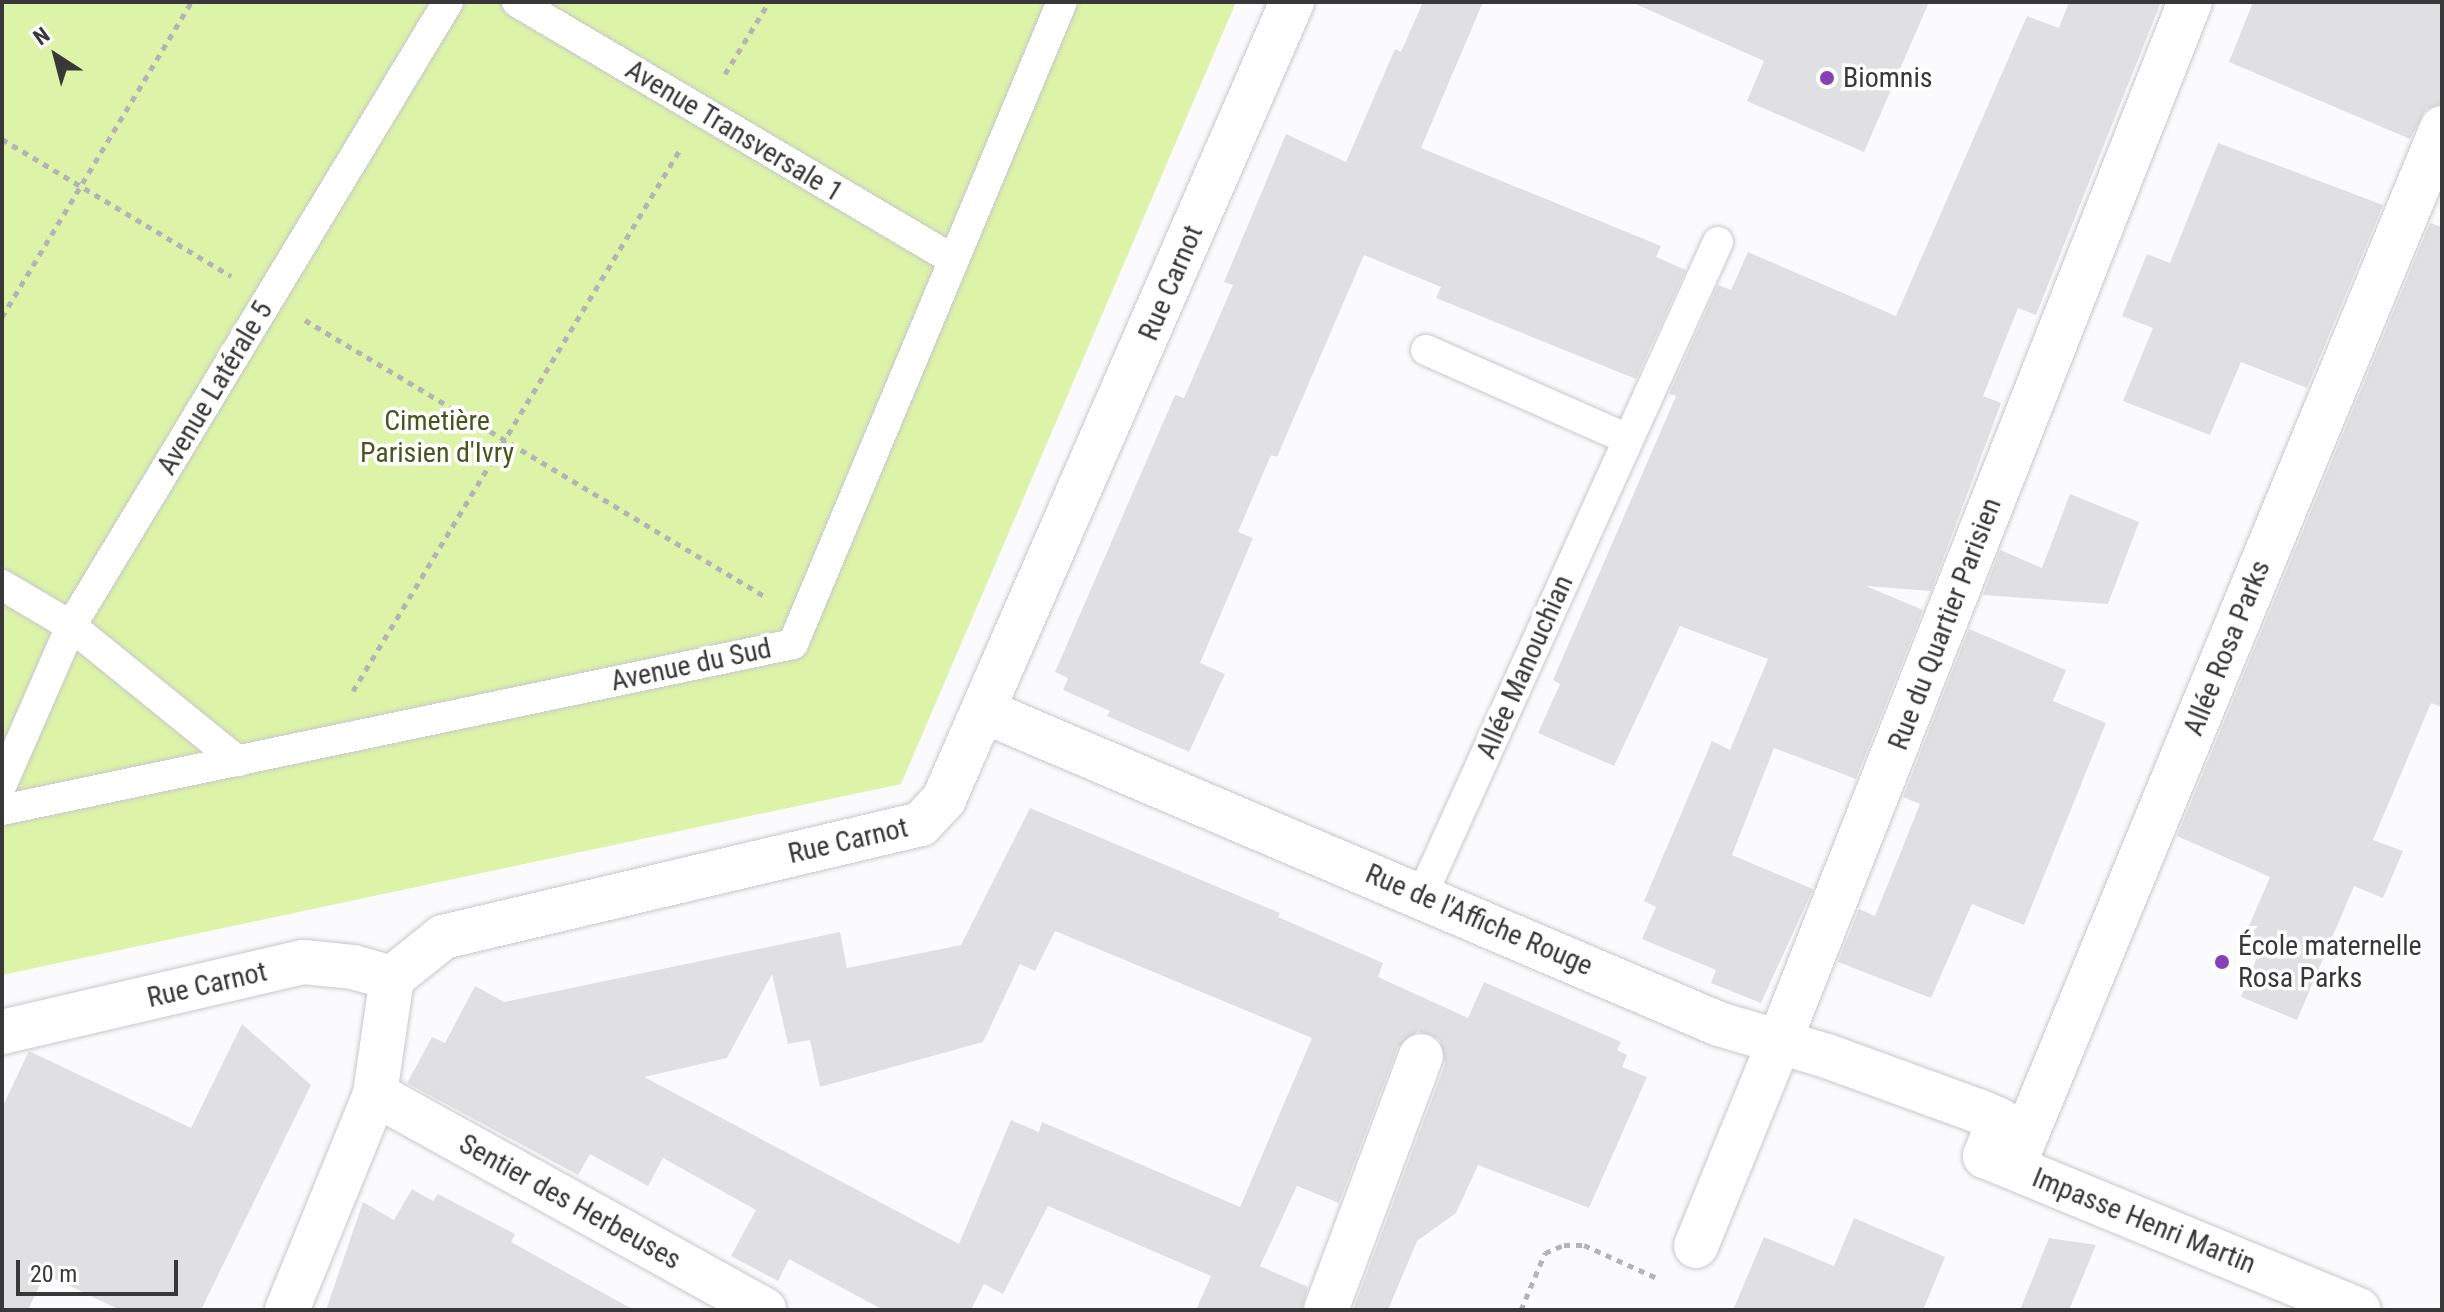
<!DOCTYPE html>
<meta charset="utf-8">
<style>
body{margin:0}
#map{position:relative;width:2444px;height:1312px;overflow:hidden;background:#fbfbfd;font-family:"Roboto Condensed",sans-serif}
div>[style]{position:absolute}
.green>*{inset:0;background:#ddf3a8}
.building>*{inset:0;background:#e0e0e2}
.path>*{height:5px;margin-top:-2.5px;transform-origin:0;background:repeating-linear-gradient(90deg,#b4b4b5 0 6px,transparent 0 12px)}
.roads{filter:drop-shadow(0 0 2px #c7c8c9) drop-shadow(0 0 2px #c7c8c9)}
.service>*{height:30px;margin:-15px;padding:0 15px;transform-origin:15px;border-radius:15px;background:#fff}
.pedestrian>*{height:44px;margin:-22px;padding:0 22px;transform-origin:22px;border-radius:22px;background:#fff}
.minor>*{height:44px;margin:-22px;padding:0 22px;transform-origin:22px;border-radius:22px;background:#fff}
.dots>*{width:22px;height:22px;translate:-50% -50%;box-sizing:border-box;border:4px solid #fff;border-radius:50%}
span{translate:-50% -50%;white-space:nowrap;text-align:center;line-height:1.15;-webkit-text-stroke:7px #fff;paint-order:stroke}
.poi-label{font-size:28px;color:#383838}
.left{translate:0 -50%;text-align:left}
.street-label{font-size:28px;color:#383838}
.park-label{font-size:28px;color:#48561e}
.frame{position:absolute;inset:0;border:4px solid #383838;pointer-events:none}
.north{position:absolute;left:16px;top:16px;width:80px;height:80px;-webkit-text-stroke:6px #fff;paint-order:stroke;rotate:324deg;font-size:22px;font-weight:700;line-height:32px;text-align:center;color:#383838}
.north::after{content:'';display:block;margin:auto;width:28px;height:36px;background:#383838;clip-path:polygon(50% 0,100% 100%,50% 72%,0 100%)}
.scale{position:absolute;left:16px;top:1260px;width:162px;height:36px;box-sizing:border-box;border:4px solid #383838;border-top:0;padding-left:10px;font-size:24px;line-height:28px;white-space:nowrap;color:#383838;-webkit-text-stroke:6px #fff;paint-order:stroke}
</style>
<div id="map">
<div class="green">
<i style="clip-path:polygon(2px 2px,1236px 2px,901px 784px,2px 975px)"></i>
</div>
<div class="building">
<i style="clip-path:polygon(1423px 2px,1483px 2px,1421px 148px,1661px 246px,1656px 257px,1686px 270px,1636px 379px,1436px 298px,1441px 287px,1364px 255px,1277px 457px,1271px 455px,1238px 532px,1253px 538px,1200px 663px,1225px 674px,1189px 752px,1107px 716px,1110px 711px,1063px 690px,1068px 678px,1055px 672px,1175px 395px,1184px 398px,1233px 285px,1224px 282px,1286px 134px,1346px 162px,1395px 49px,1401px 52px)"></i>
<i style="clip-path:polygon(1631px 2px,1929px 2px,1864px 152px,1747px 101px,1764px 61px)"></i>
<i style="clip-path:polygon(2069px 2px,2161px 2px,2036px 315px,2018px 308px,1983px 396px,2001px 403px,1931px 591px,1866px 586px,1923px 610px,1856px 779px,1774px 748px,1732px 855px,1813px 889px,1761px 1003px,1711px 983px,1716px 970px,1642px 939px,1656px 907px,1644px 901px,1712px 741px,1730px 750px,1768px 659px,1680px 626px,1614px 766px,1538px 733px,1560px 684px,1553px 680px,1676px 396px,1669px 394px,1718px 285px,1731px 290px,1748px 252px,1896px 316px,2027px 16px,2059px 28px)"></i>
<i style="clip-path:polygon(2253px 2px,2442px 2px,2442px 104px,2426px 109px,2410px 139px,2229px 62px)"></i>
<i style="clip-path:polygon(2218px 143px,2383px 205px,2307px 388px,2241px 362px,2210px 435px,2123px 401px,2153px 328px,2122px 316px,2147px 254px,2170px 263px)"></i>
<i style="clip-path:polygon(2430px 223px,2442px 227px,2442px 707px,2431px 703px,2373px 840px,2403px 851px,2383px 898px,2354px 886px,2297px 1020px,2241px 997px,2264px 940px,2246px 933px,2270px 877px,2177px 836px)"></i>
<i style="clip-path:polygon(2070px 494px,2139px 522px,2108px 604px,1983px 595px,2000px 550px,2042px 568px)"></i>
<i style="clip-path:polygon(1969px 629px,2066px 670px,2053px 701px,2106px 723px,2024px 925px,1972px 904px,1931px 998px,1838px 962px,1859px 909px,1875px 916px,1920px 804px,1903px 797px)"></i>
<i style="clip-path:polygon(evenodd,1030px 808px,1280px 913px,1278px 917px,1383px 963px,1378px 977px,1468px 1018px,1484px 982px,1621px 1042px,1617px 1050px,1627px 1055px,1622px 1067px,1647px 1077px,1589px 1208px,1478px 1165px,1456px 1213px,1417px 1241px,1388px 1310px,1353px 1310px,1445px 1064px,1440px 1040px,1418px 1031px,1398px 1047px,1339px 1203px,1297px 1186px,1260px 1266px,1308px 1287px,1302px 1310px,1196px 1310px,1211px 1276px,1048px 1206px,1003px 1294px,984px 1284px,971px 1310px,883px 1310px,789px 1259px,778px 1281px,731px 1256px,756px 1210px,663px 1158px,648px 1186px,590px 1154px,578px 1175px,407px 1083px,432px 1037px,445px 1043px,475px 986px,504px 1002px,840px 932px,847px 968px,961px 945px,1030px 808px,1055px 931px,1312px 1038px,1240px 1207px,1042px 1122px,1039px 1132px,1011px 1120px,959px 1244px,644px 1077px,727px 1058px,772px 974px,788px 1044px,810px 1040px,820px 1087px,983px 1042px,1020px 964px,1035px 971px,1055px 931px)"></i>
<i style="clip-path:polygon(242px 1024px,311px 1085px,201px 1310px,120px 1310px,45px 1274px,28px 1310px,2px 1310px,2px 1108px,29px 1051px,191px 1128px)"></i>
<i style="clip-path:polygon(412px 1189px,433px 1201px,438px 1194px,515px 1234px,511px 1242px,634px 1310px,326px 1310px,363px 1202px,394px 1220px)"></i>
<i style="clip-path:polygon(1854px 1218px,1945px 1257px,1923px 1310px,1733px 1310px,1764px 1237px,1834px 1266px)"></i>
<i style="clip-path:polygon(2049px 1238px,2096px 1245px,2069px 1310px,2020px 1310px)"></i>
</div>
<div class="path">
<i style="left:725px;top:74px;width:84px;rotate:-58.6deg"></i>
<i style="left:2px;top:139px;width:267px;rotate:30.9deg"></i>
<i style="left:2px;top:317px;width:367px;rotate:-59deg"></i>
<i style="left:305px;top:320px;width:538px;rotate:31deg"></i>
<i style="left:353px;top:691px;width:634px;rotate:-58.87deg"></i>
<i style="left:1521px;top:1310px;width:62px;rotate:-67.2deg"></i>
<i style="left:1545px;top:1253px;width:21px;rotate:-23deg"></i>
<i style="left:1564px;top:1245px;width:20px"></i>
<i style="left:1584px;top:1245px;width:78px;rotate:24.3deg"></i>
</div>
<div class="roads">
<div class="service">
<i style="left:517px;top:2px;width:505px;rotate:30.57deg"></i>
<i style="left:1426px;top:350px;width:221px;rotate:23.8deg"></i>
<i style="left:2px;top:585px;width:80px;rotate:30.7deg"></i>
<i style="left:71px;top:626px;width:215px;rotate:39deg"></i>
<i style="left:2px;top:784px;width:172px;rotate:-66.4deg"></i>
<i style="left:71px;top:626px;width:729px;rotate:-58.86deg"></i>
<i style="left:2px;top:810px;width:808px;rotate:-11.85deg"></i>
<i style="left:793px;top:644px;width:696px;rotate:-67.27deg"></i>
<i style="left:1422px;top:895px;width:717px;rotate:-65.62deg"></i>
</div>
<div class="pedestrian">
<i style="left:1978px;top:1111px;width:23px;rotate:23deg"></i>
<i style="left:1999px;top:1120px;width:39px;rotate:111deg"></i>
<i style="left:1985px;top:1156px;width:404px;rotate:22.4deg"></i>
<i style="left:2013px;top:1167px;width:1124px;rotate:-67.56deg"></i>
<i style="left:1696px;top:1246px;width:217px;rotate:-67.8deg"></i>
</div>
<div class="minor">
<i style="left:986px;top:712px;width:797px;rotate:23.06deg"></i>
<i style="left:1719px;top:1024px;width:113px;rotate:16.5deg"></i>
<i style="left:1827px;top:1056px;width:161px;rotate:20deg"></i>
<i style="left:392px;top:978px;width:65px;rotate:-38.8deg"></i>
<i style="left:443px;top:937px;width:491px;rotate:-13.3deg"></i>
<i style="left:921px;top:824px;width:34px;rotate:-47deg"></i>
<i style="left:944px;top:799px;width:870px;rotate:-66.41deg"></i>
<i style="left:2px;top:1032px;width:309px;rotate:-13.1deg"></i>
<i style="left:303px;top:962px;width:50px;rotate:5.7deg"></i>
<i style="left:353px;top:967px;width:41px;rotate:15.8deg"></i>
<i style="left:1778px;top:1045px;width:1121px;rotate:-68.45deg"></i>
<i style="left:375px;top:1094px;width:445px;rotate:29deg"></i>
<i style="left:287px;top:1310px;width:233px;rotate:-67.8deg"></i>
<i style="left:375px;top:1094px;width:117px;rotate:-81.7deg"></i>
<i style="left:1326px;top:1310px;width:271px;rotate:-69.5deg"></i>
</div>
</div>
<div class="dots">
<i style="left:1827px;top:78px;background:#8641b4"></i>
<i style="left:2222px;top:962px;background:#8641b4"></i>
</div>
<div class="poi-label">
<span class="left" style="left:1843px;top:78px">Biomnis</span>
<span class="left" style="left:2238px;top:962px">École maternelle<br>Rosa Parks</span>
</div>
<div class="street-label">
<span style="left:734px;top:131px;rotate:31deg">Avenue Transversale 1</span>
<span style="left:1171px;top:283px;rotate:-67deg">Rue Carnot</span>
<span style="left:215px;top:388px;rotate:-59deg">Avenue Latérale 5</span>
<span style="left:1945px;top:624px;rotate:-69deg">Rue du Quartier Parisien</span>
<span style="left:2227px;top:648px;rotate:-68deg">Allée Rosa Parks</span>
<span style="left:691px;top:665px;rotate:-12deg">Avenue du Sud</span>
<span style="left:1525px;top:667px;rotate:-66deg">Allée Manouchian</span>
<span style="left:848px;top:841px;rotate:-13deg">Rue Carnot</span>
<span style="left:1479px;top:920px;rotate:23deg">Rue de l'Affiche Rouge</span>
<span style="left:207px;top:985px;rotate:-13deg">Rue Carnot</span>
<span style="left:570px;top:1202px;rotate:29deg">Sentier des Herbeuses</span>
<span style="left:2144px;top:1221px;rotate:22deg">Impasse Henri Martin</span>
</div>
<div class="park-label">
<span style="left:437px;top:437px">Cimetière<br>Parisien d'Ivry</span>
</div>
<div class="frame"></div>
<div class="north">N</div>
<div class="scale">20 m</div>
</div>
